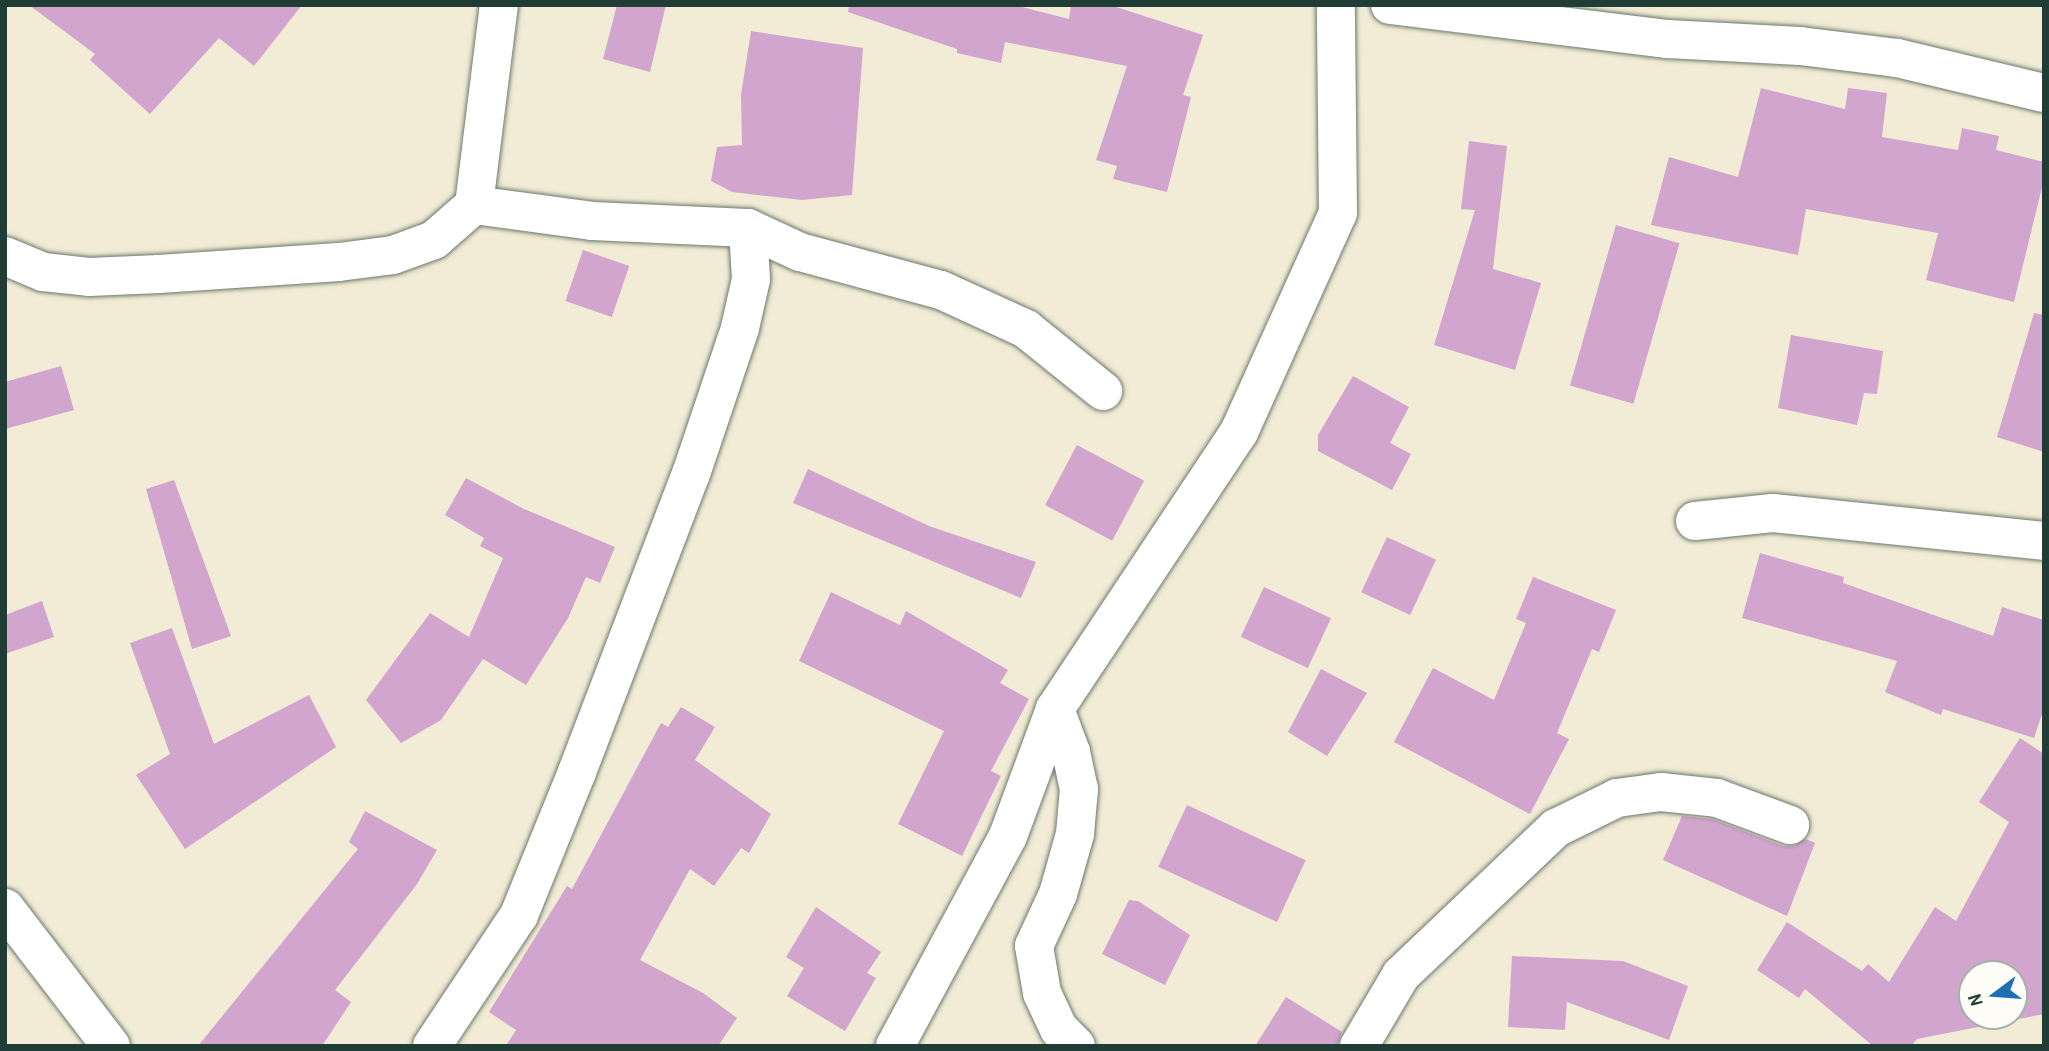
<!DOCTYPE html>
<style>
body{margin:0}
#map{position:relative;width:2049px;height:1051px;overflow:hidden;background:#f2ebd5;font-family:"Patrick Hand",sans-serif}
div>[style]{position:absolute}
.building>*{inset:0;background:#d2a5ce;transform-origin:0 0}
.roads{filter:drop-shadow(0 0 2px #697a6c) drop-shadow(0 0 2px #697a6c)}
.street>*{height:38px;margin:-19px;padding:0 19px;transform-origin:19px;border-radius:19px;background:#fff}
span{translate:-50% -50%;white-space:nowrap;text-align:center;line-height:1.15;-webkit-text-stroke:5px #fdfcf7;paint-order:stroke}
.frame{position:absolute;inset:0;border:7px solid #1f3d34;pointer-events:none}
.north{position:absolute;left:1958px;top:960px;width:70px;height:70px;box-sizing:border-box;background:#fdfcf7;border:2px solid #a4b0a9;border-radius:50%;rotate:254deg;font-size:19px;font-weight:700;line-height:28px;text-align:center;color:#1f3d34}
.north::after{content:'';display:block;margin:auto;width:24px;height:32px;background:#1f6fb2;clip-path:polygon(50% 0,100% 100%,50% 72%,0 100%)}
</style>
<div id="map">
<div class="building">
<i style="clip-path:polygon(29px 5px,302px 5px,254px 66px,219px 38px,150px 114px,90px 60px,95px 54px)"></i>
<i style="clip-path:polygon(617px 5px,666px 5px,650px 72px,603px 59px)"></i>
<i style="clip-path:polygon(849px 5px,1014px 5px,1069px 19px,1071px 5px,1110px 5px,1203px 35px,1183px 95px,1191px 97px,1167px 192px,1113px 179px,1117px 166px,1096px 160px,1127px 66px,1005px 42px,1001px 63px,957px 53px,957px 49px,848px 12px)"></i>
<i style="clip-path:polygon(751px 31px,863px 48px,852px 195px,802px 200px,732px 192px,711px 181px,717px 147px,742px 145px,741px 95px)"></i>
<i style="clip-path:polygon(1761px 88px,1845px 109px,1848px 88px,1887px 93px,1882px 137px,1958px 150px,1962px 128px,1999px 136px,1996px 150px,2044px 162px,2044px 179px,2014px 302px,1926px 280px,1938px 233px,1806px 209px,1798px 255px,1651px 225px,1669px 157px,1738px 177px)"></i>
<i style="clip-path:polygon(1469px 141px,1507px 146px,1493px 269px,1541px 283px,1515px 370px,1434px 345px,1475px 210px,1461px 209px)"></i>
<i style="left:1616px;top:225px;width:66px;height:167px;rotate:16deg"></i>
<i style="left:583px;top:250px;width:49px;height:54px;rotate:19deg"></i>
<i style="clip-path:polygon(2034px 313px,2044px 315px,2044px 452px,1997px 437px)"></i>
<i style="clip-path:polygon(1791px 335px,1883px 351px,1877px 394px,1864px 393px,1857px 425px,1778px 408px)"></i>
<i style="clip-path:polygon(61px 366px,74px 410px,5px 429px,5px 382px)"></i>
<i style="clip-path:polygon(1353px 376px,1409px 407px,1390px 443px,1411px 454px,1392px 490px,1318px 451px,1318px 435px)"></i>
<i style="left:1077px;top:445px;width:76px;height:68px;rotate:28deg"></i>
<i style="clip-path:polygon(808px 469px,929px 526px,1036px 562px,1021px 598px,793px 503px)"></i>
<i style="clip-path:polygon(466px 478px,524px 509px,615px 547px,600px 583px,586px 577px,568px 618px,526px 685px,483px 659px,441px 720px,401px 743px,366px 700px,430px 613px,469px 637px,503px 558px,480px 546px,484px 538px,445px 515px)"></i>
<i style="clip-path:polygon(174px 480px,231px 636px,192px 649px,146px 489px)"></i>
<i style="left:1387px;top:537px;width:54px;height:61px;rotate:25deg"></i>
<i style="clip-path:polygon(1760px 553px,1844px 577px,1843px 583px,1993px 636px,2002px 607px,2044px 620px,2044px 708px,2034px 738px,1943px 709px,1941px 715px,1885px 692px,1897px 661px,1742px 618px)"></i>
<i style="clip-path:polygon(1533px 577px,1616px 610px,1599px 652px,1592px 649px,1557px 733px,1569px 739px,1530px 814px,1394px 742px,1433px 668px,1494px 700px,1526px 623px,1516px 619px)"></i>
<i style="left:1264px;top:587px;width:74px;height:55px;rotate:25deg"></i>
<i style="clip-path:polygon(831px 592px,900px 625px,906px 611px,1008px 670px,1000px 683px,1029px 699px,991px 771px,1001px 776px,962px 856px,898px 824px,944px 731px,799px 661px)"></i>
<i style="clip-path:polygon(42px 601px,54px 637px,5px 654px,5px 615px)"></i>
<i style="clip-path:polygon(172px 628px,214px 744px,309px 695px,336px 747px,185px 849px,136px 775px,170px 754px,130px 643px)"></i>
<i style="clip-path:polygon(1321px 669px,1367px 693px,1327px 756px,1288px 732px)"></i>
<i style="clip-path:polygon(681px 707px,715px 727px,695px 760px,771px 814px,749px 853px,741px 848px,714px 886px,690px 869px,640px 960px,703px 993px,737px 1018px,718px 1046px,506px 1046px,516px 1030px,489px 1012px,567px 886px,572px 889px,661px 723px,668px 727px)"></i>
<i style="clip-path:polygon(evenodd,2020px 738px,2044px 754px,2044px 1014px,1917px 1039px,1911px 1046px,1873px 1046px,1805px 989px,1799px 998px,1757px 970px,1787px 922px,1862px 971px,1868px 964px,1889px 982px,1935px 907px,1956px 921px,2009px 822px,1979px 802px,2020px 738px,1972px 974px,2014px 974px,2014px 1016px,1972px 1016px,1972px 974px)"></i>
<i style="left:1187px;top:805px;width:131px;height:68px;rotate:25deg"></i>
<i style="clip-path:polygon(365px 811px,437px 850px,417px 884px,335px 990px,351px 1002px,322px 1046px,198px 1046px,358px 849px,349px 842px)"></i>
<i style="clip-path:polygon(1682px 816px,1712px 819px,1783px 846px,1794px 846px,1806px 839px,1815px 843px,1787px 916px,1663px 860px)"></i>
<i style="clip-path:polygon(1129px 900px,1138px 901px,1190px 935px,1165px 985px,1102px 954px)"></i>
<i style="clip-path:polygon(816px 907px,881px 952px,867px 973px,876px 978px,845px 1031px,787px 996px,804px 968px,786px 957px)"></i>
<i style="clip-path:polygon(1512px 956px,1623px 961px,1688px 986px,1669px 1040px,1567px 1002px,1565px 1030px,1508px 1027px)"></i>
<i style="clip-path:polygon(1286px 997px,1342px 1032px,1337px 1046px,1255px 1046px)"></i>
</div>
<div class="roads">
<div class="street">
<i style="left:1390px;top:5px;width:280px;rotate:7deg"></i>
<i style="left:1668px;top:39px;width:132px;rotate:3deg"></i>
<i style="left:1800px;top:46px;width:98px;rotate:7.1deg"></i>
<i style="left:1897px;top:58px;width:151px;rotate:13.4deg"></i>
<i style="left:474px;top:205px;width:119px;rotate:7.7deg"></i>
<i style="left:592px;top:221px;width:156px;rotate:2.6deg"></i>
<i style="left:748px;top:228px;width:57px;rotate:24.8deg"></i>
<i style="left:800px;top:252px;width:146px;rotate:15.1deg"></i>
<i style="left:941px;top:290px;width:94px;rotate:24.6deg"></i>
<i style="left:1026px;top:329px;width:99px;rotate:38.8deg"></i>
<i style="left:5px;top:256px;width:41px;rotate:22.8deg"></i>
<i style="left:43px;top:272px;width:46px;rotate:6.2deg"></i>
<i style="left:89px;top:277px;width:70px;rotate:-2.5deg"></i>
<i style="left:159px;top:274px;width:180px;rotate:-3.8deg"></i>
<i style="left:339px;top:262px;width:54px;rotate:-7.4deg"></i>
<i style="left:393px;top:255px;width:44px;rotate:-20.1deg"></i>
<i style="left:434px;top:240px;width:53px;rotate:-41.2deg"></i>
<i style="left:474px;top:205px;width:202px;rotate:-82.9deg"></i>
<i style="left:1695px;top:521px;width:78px;rotate:-5.9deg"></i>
<i style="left:1773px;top:513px;width:272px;rotate:5.9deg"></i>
<i style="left:1055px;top:709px;width:46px;rotate:69.6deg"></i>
<i style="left:1071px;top:752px;width:38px;rotate:78deg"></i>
<i style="left:1079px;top:789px;width:45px;rotate:95.1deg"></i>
<i style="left:1075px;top:834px;width:62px;rotate:105.8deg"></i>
<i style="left:1058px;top:894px;width:57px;rotate:114.8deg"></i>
<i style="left:1034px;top:946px;width:48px;rotate:80.3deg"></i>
<i style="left:1042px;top:993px;width:40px;rotate:65deg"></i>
<i style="left:1059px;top:1029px;width:24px;rotate:45deg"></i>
<i style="left:5px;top:908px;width:174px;rotate:52.5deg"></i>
<i style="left:432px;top:1046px;width:157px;rotate:-56.4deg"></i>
<i style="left:519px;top:915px;width:154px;rotate:-67.9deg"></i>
<i style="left:577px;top:772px;width:319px;rotate:-69.1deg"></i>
<i style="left:691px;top:474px;width:154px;rotate:-71.4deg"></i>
<i style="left:740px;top:328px;width:50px;rotate:-77.3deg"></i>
<i style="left:751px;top:279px;width:51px;rotate:-93.4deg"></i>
<i style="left:895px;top:1046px;width:238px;rotate:-61.7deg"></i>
<i style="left:1008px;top:836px;width:135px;rotate:-69.7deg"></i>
<i style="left:1055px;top:709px;width:333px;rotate:-56.4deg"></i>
<i style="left:1239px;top:432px;width:240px;rotate:-65.7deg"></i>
<i style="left:1338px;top:213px;width:208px;rotate:-90.6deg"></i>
<i style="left:1359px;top:1046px;width:82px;rotate:-59.4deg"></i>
<i style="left:1401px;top:975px;width:214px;rotate:-43.5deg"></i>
<i style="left:1556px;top:828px;width:68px;rotate:-26.2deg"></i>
<i style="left:1617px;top:798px;width:44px;rotate:-7.8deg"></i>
<i style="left:1661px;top:792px;width:56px;rotate:6.1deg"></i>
<i style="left:1717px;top:798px;width:78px;rotate:20.3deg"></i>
</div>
</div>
<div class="frame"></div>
<div class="north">N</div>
</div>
